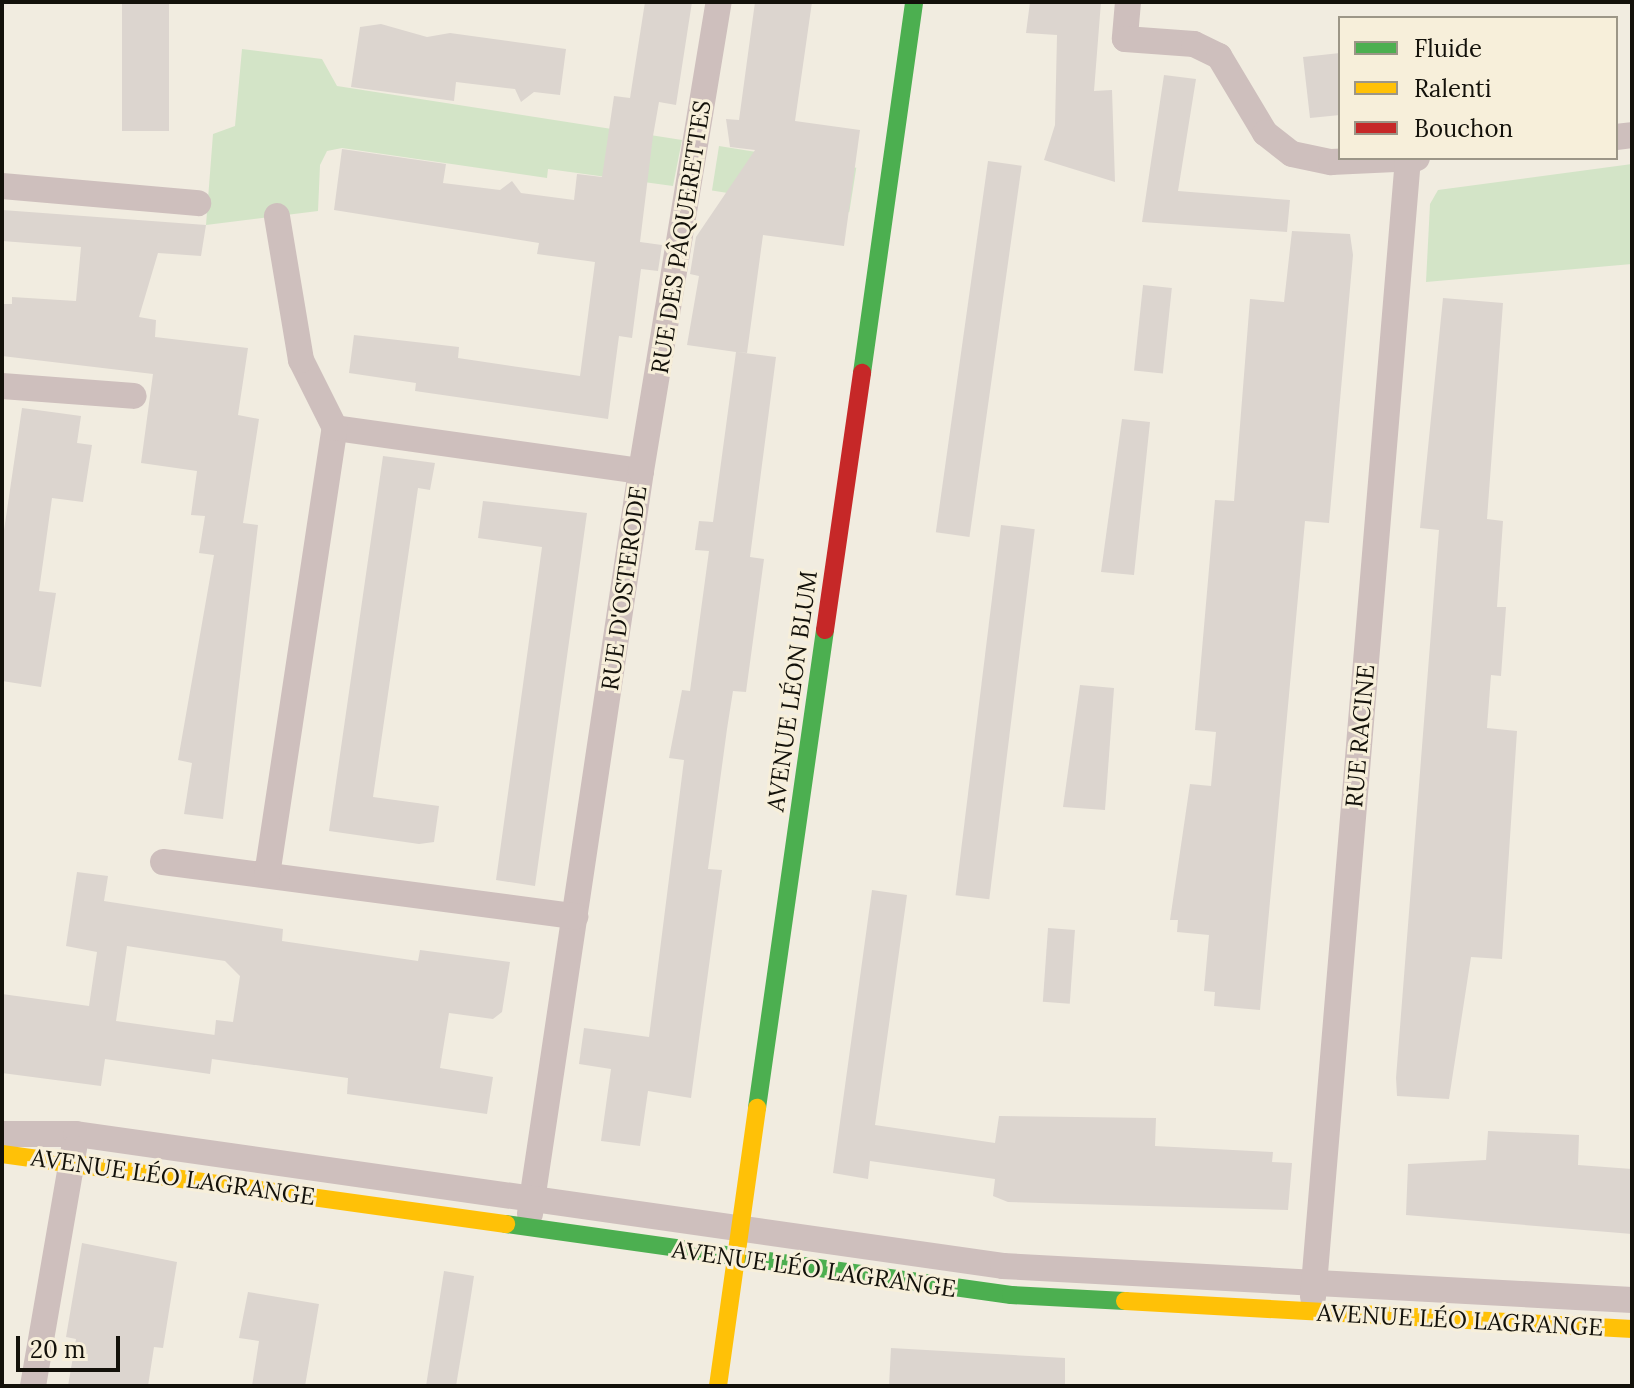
<!DOCTYPE html>
<meta charset="utf-8">
<style>
body{margin:0}
#map{position:relative;width:1634px;height:1388px;overflow:hidden;background:#f1ece0;font-family:Lora,serif}
div>[style]{position:absolute}
.green>*{inset:0;background:#d3e4c7;transform-origin:0 0}
.building>*{inset:0;background:#dcd5cf;transform-origin:0 0}
.street>*{height:26px;margin:-13px;padding:0 13px;transform-origin:13px;border-radius:13px;background:#cebfbd}
.fast>*{height:18px;margin:-9px;padding:0 9px;transform-origin:9px;border-radius:9px;background:#4caf50}
.slow>*{height:18px;margin:-9px;padding:0 9px;transform-origin:9px;border-radius:9px;background:#ffc107}
.jam>*{height:18px;margin:-9px;padding:0 9px;transform-origin:9px;border-radius:9px;background:#c62828}
span{translate:-50% -50%;white-space:nowrap;text-align:center;line-height:1.15;-webkit-text-stroke:6px #f7efda;paint-order:stroke}
.street-label{font-size:24px;color:#13110a}
.frame{position:absolute;inset:0;border:4px solid #13110a;pointer-events:none}
.legend{position:absolute;left:1338px;top:16px;width:280px;height:144px;box-sizing:border-box;background:#f7efda;border:2px solid #9c9687;margin:0;padding:10px 14px;list-style:none;font-size:24px;color:#13110a}
.legend li{display:flex;align-items:center;gap:16px;height:40px}
.legend b{width:40px;border:2px solid #9c9687}
.scale{position:absolute;left:16px;top:1336px;width:104px;height:36px;box-sizing:border-box;border:4px solid #13110a;border-top:0;padding-left:10px;font-size:24px;line-height:28px;white-space:nowrap;color:#13110a;-webkit-text-stroke:6px #f7efda;paint-order:stroke}
</style>
<div id="map">
<div class="green">
<i style="clip-path:polygon(242px 49px,322px 59px,337px 86px,682px 140px,673px 186px,548px 169px,547px 178px,342px 148px,327px 151px,320px 165px,318px 211px,206px 225px,213px 134px,235px 126px)"></i>
<i style="left:719px;top:146px;width:139px;height:45px;rotate:9deg"></i>
<i style="clip-path:polygon(1632px 164px,1632px 264px,1426px 282px,1430px 204px,1438px 190px)"></i>
</div>
<div class="building">
<i style="left:122px;top:2px;width:47px;height:129px"></i>
<i style="clip-path:polygon(645px 2px,692px 2px,676px 105px,659px 102px,653px 136px,640px 242px,662px 245px,658px 271px,641px 269px,632px 338px,619px 336px,608px 419px,415px 391px,416px 383px,349px 373px,354px 335px,459px 347px,458px 358px,580px 376px,595px 262px,537px 254px,539px 243px,334px 210px,342px 149px,446px 164px,443px 183px,500px 190px,512px 181px,521px 193px,574px 200px,577px 174px,602px 177px,614px 96px,630px 98px)"></i>
<i style="clip-path:polygon(755px 2px,812px 2px,795px 121px,860px 130px,844px 246px,763px 235px,747px 353px,737px 352px,776px 357px,750px 557px,764px 559px,746px 692px,733px 691px,727px 729px,708px 869px,722px 870px,691px 1098px,648px 1091px,640px 1146px,601px 1141px,611px 1069px,579px 1064px,584px 1028px,649px 1037px,684px 760px,669px 758px,682px 690px,690px 691px,709px 551px,695px 550px,699px 521px,713px 522px,736px 352px,687px 345px,699px 276px,690px 274px,696px 237px,755px 150px,730px 147px,726px 119px,739px 120px)"></i>
<i style="clip-path:polygon(1030px 2px,1101px 2px,1094px 91px,1112px 90px,1115px 182px,1044px 160px,1055px 125px,1057px 35px,1026px 33px)"></i>
<i style="clip-path:polygon(381px 24px,427px 37px,450px 33px,566px 49px,560px 95px,534px 92px,521px 102px,515px 89px,456px 82px,454px 101px,351px 87px,360px 27px)"></i>
<i style="clip-path:polygon(1340px 53px,1340px 115px,1310px 118px,1303px 57px)"></i>
<i style="clip-path:polygon(1164px 75px,1196px 79px,1178px 191px,1290px 200px,1287px 232px,1142px 222px)"></i>
<i style="left:988px;top:161px;width:34px;height:375px;rotate:8deg"></i>
<i style="clip-path:polygon(2px 210px,206px 225px,201px 256px,158px 253px,139px 317px,156px 320px,155px 337px,248px 348px,238px 415px,259px 419px,243px 523px,258px 525px,223px 819px,184px 814px,192px 763px,178px 760px,214px 555px,199px 553px,205px 516px,191px 515px,197px 471px,141px 463px,153px 374px,2px 356px,2px 304px,12px 304px,12px 297px,76px 301px,81px 247px,2px 241px)"></i>
<i style="clip-path:polygon(1292px 231px,1350px 234px,1353px 255px,1329px 523px,1305px 521px,1260px 1010px,1214px 1006px,1215px 992px,1204px 991px,1209px 935px,1177px 932px,1178px 920px,1170px 920px,1190px 784px,1211px 786px,1216px 732px,1195px 730px,1215px 500px,1234px 501px,1250px 299px,1284px 302px)"></i>
<i style="left:1143px;top:285px;width:29px;height:86px;rotate:6deg"></i>
<i style="clip-path:polygon(1443px 298px,1503px 303px,1487px 519px,1503px 521px,1497px 607px,1506px 607px,1501px 676px,1491px 675px,1487px 728px,1517px 731px,1502px 959px,1471px 957px,1449px 1099px,1397px 1096px,1396px 1078px,1439px 530px,1420px 528px)"></i>
<i style="clip-path:polygon(22px 408px,81px 416px,77px 443px,92px 445px,83px 502px,52px 498px,39px 591px,56px 593px,41px 687px,2px 681px,2px 544px)"></i>
<i style="clip-path:polygon(1122px 419px,1150px 422px,1134px 575px,1101px 572px)"></i>
<i style="clip-path:polygon(383px 456px,435px 463px,430px 490px,418px 488px,373px 797px,439px 806px,434px 842px,419px 844px,329px 831px)"></i>
<i style="clip-path:polygon(483px 501px,587px 513px,535px 886px,496px 880px,542px 547px,478px 538px)"></i>
<i style="left:1001px;top:525px;width:34px;height:373px;rotate:7deg"></i>
<i style="clip-path:polygon(1080px 685px,1114px 688px,1105px 810px,1063px 807px)"></i>
<i style="clip-path:polygon(77px 872px,108px 876px,104px 901px,283px 929px,282px 941px,418px 961px,420px 950px,510px 962px,502px 1012px,493px 1019px,449px 1013px,440px 1068px,493px 1077px,487px 1114px,347px 1094px,348px 1078px,212px 1059px,216px 1020px,233px 1022px,240px 976px,225px 961px,127px 946px,116px 1021px,215px 1035px,210px 1074px,105px 1059px,101px 1086px,2px 1073px,2px 994px,89px 1006px,97px 952px,66px 946px)"></i>
<i style="clip-path:polygon(872px 890px,907px 895px,875px 1125px,995px 1143px,999px 1116px,1156px 1118px,1155px 1146px,1273px 1152px,1272px 1162px,1292px 1163px,1288px 1210px,1008px 1202px,993px 1196px,995px 1179px,870px 1161px,868px 1179px,833px 1173px)"></i>
<i style="left:1048px;top:928px;width:27px;height:74px;rotate:4deg"></i>
<i style="clip-path:polygon(1488px 1131px,1579px 1135px,1578px 1165px,1632px 1169px,1632px 1234px,1406px 1215px,1408px 1164px,1486px 1160px)"></i>
<i style="clip-path:polygon(82px 1243px,177px 1262px,163px 1348px,154px 1347px,148px 1386px,68px 1386px,76px 1339px,66px 1337px)"></i>
<i style="clip-path:polygon(444px 1271px,474px 1276px,470px 1302px,456px 1386px,426px 1386px)"></i>
<i style="clip-path:polygon(248px 1292px,319px 1304px,305px 1386px,252px 1386px,259px 1341px,239px 1338px)"></i>
<i style="clip-path:polygon(891px 1348px,1065px 1358px,1065px 1386px,889px 1386px)"></i>
</div>
<div class="street">
<i style="left:1128px;top:2px;width:37px;rotate:95deg"></i>
<i style="left:1125px;top:39px;width:69px;rotate:4.1deg"></i>
<i style="left:1194px;top:44px;width:28px;rotate:26deg"></i>
<i style="left:1219px;top:56px;width:90px;rotate:59.1deg"></i>
<i style="left:1265px;top:133px;width:34px;rotate:38deg"></i>
<i style="left:1292px;top:154px;width:40px;rotate:12deg"></i>
<i style="left:1331px;top:162px;width:86px;rotate:-2.7deg"></i>
<i style="left:1616px;top:137px;width:16px;rotate:-7deg"></i>
<i style="left:2px;top:186px;width:197px;rotate:5deg"></i>
<i style="left:2px;top:386px;width:132px;rotate:4.3deg"></i>
<i style="left:335px;top:428px;width:309px;rotate:8deg"></i>
<i style="left:641px;top:471px;width:751px;rotate:98.5deg"></i>
<i style="left:641px;top:471px;width:475px;rotate:-80.6deg"></i>
<i style="left:163px;top:862px;width:416px;rotate:7.5deg"></i>
<i style="left:267px;top:875px;width:452px;rotate:-81.4deg"></i>
<i style="left:335px;top:428px;width:76px;rotate:-116.6deg"></i>
<i style="left:301px;top:360px;width:146px;rotate:-99.5deg"></i>
<i style="left:2px;top:1134px;width:74px"></i>
<i style="left:76px;top:1134px;width:936px;rotate:8.1deg"></i>
<i style="left:1003px;top:1266px;width:630px;rotate:3.09deg"></i>
<i style="left:1313px;top:1297px;width:1142px;rotate:-85.23deg"></i>
<i style="left:33px;top:1386px;width:241px;rotate:-80.2deg"></i>
</div>
<div class="fast">
<i style="left:862px;top:373px;width:375px;rotate:-82deg"></i>
<i style="left:757px;top:1108px;width:483px;rotate:-81.9deg"></i>
<i style="left:506px;top:1224px;width:510px;rotate:8deg"></i>
<i style="left:1011px;top:1295px;width:114px;rotate:3deg"></i>
</div>
<div class="slow">
<i style="left:2px;top:1154px;width:509px;rotate:7.91deg"></i>
<i style="left:1125px;top:1301px;width:508px;rotate:3.16deg"></i>
<i style="left:718px;top:1386px;width:281px;rotate:-82deg"></i>
</div>
<div class="jam">
<i style="left:825px;top:630px;width:260px;rotate:-81.8deg"></i>
</div>
<div class="street-label">
<span style="left:681px;top:237px;rotate:-81deg">RUE DES PÂQUERETTES</span>
<span style="left:624px;top:588px;rotate:-82deg">RUE D'OSTERODE</span>
<span style="left:792px;top:691px;rotate:-82deg">AVENUE LÉON BLUM</span>
<span style="left:1360px;top:736px;rotate:-85deg">RUE RACINE</span>
<span style="left:173px;top:1177px;rotate:8deg">AVENUE LÉO LAGRANGE</span>
<span style="left:814px;top:1269px;rotate:8deg">AVENUE LÉO LAGRANGE</span>
<span style="left:1460px;top:1320px;rotate:3deg">AVENUE LÉO LAGRANGE</span>
</div>
<div class="frame"></div>
<ul class="legend">
<li><b style="height:10px;background:#4caf50"></b>Fluide</li>
<li><b style="height:10px;background:#ffc107"></b>Ralenti</li>
<li><b style="height:10px;background:#c62828"></b>Bouchon</li>
</ul>
<div class="scale">20 m</div>
</div>
